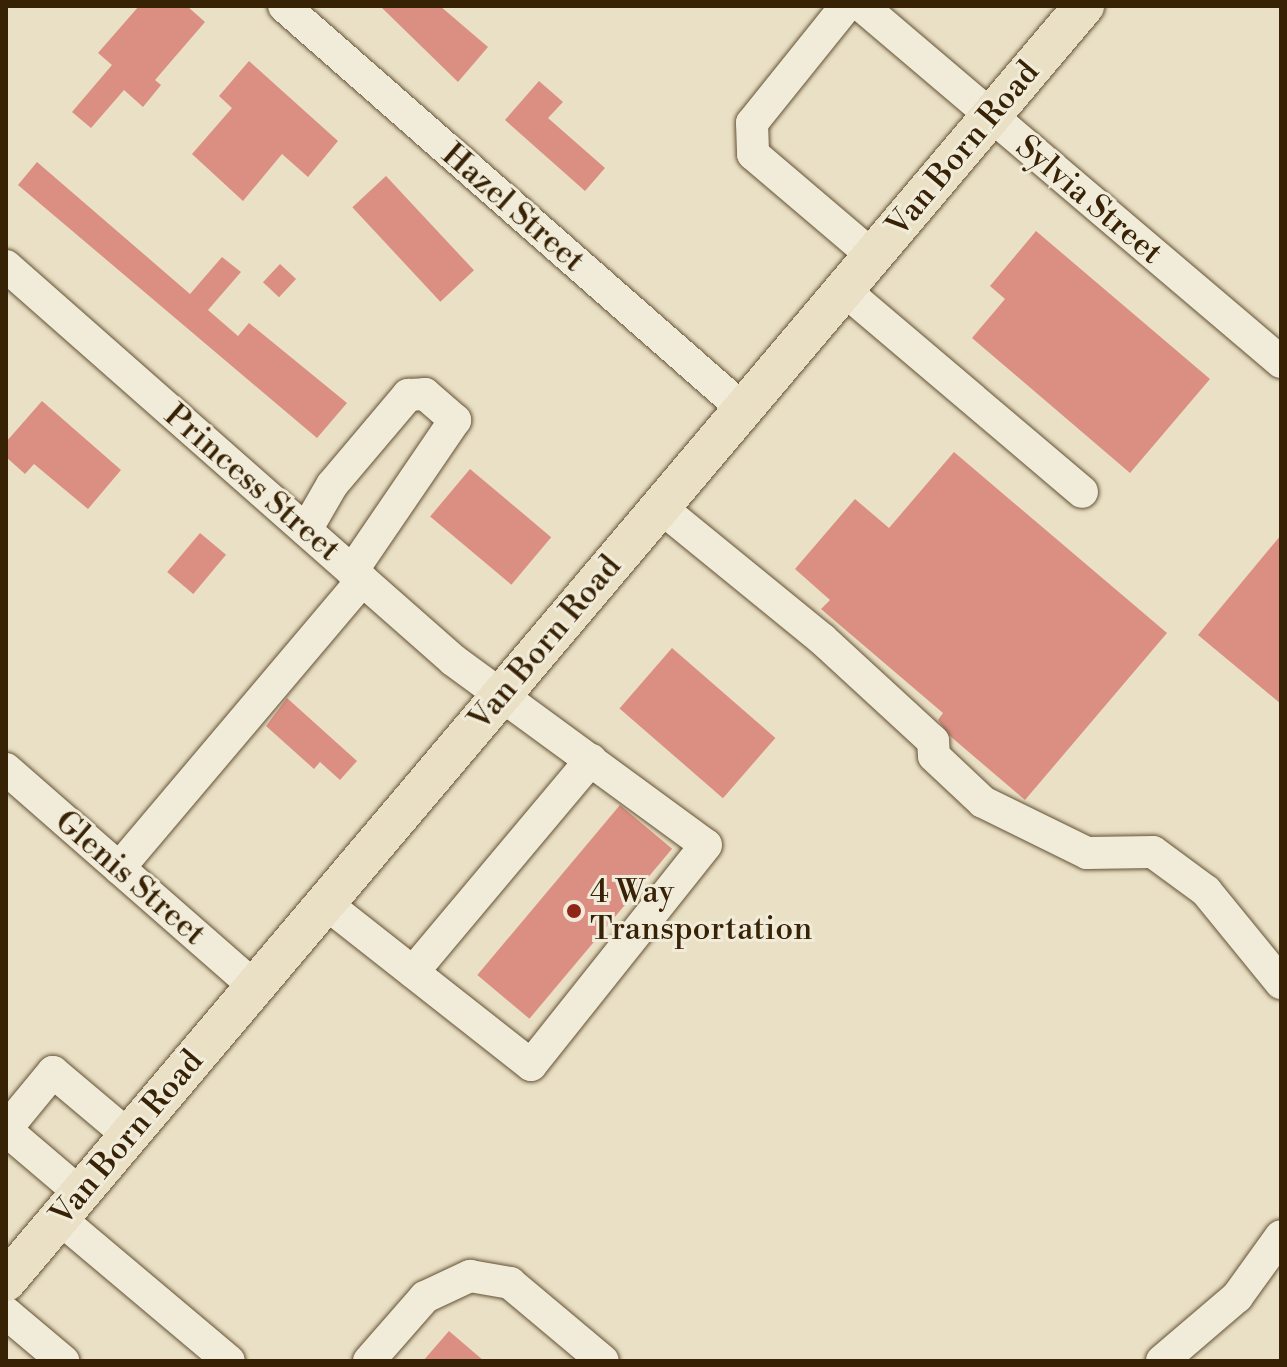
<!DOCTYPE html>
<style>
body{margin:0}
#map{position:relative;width:1287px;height:1367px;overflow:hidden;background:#eae0c5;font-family:"Libre Bodoni",serif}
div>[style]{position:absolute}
.building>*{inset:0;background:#db8f82;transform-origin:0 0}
.roads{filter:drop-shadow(0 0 2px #645235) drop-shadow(0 0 2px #645235)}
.minor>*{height:32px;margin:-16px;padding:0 16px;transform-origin:16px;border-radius:16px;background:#f1ebd9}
.major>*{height:40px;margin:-20px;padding:0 20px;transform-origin:20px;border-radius:20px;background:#eae0c5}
.dots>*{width:22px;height:22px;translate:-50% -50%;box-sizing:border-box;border:4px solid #f1ebd9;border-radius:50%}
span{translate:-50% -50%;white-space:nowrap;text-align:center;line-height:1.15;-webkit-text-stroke:6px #f1ebd9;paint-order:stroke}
.street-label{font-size:32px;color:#372205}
.poi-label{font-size:32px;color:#372205}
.left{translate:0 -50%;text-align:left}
.frame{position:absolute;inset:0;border:8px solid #372205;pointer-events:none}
</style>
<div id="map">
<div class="building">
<i style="clip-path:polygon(139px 6px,187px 6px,205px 22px,155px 80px,161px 85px,143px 107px,124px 90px,91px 128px,72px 112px,112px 65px,98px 53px)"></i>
<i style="clip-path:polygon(380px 6px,440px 6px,488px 47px,458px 82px)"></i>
<i style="clip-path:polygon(249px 61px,338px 141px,308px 177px,282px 154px,243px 201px,192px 154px,232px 108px,219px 96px)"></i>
<i style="clip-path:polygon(539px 81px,563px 102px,548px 118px,605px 168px,585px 191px,505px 120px)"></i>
<i style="clip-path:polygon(37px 162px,190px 294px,222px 257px,241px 272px,208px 310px,238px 336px,249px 323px,347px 403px,317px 438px,18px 185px)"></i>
<i style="left:386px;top:176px;width:129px;height:46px;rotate:47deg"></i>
<i style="clip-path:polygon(1036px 231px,1210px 379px,1130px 473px,972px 338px,1005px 299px,990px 286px)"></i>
<i style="left:280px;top:264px;width:22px;height:25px;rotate:43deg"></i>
<i style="clip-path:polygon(42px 401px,121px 470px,88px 509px,34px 464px,25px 474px,6px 457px,6px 442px)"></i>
<i style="clip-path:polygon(954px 452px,1167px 633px,1025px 800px,950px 736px,938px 720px,943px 713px,821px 609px,830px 600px,795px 569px,855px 499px,889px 528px)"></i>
<i style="left:470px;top:469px;width:106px;height:62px;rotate:40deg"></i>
<i style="left:200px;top:533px;width:34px;height:51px;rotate:40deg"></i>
<i style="clip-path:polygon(1281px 535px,1281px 704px,1198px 635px)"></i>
<i style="left:672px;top:648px;width:137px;height:80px;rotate:41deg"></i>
<i style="clip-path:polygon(287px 698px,357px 761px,340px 780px,320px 762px,314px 769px,266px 726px)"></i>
<i style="left:620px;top:805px;width:68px;height:222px;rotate:40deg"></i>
<i style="clip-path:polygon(449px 1331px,484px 1361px,423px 1361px)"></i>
</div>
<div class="roads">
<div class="minor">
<i style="left:284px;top:6px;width:611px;rotate:41.28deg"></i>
<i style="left:846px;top:6px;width:150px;rotate:128.8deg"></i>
<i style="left:752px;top:123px;width:31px;rotate:88deg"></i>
<i style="left:753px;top:154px;width:157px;rotate:40.4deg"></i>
<i style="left:862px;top:6px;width:550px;rotate:40.35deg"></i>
<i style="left:6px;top:266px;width:596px;rotate:41.39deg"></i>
<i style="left:453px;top:660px;width:313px;rotate:36.2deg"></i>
<i style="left:706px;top:845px;width:281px;rotate:128.5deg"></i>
<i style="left:531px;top:1065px;width:262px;rotate:-141.8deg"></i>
<i style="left:844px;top:290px;width:312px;rotate:40.3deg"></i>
<i style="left:660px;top:507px;width:209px;rotate:39.2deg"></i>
<i style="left:822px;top:639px;width:151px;rotate:42.6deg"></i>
<i style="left:933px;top:741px;width:15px;rotate:86deg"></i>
<i style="left:934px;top:756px;width:67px;rotate:43.2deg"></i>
<i style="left:983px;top:802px;width:116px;rotate:26.1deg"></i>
<i style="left:1087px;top:853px;width:66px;rotate:-0.9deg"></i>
<i style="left:1153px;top:852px;width:66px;rotate:36.3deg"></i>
<i style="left:1206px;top:891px;width:119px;rotate:50.8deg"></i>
<i style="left:306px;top:530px;width:52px;rotate:-60deg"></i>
<i style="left:332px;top:485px;width:118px;rotate:-49.8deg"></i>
<i style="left:408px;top:395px;width:17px;rotate:-3deg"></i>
<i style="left:425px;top:394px;width:40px;rotate:41deg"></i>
<i style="left:455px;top:420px;width:183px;rotate:124.3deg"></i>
<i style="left:6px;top:769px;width:331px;rotate:41.2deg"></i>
<i style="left:119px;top:868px;width:377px;rotate:-49.8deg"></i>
<i style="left:413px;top:972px;width:277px;rotate:-50deg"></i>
<i style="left:6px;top:1129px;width:74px;rotate:-50.5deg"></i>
<i style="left:53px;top:1072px;width:99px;rotate:40.1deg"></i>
<i style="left:6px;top:1130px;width:97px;rotate:40.4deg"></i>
<i style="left:59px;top:1218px;width:222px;rotate:40.1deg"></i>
<i style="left:6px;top:1313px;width:75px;rotate:40.1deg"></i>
<i style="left:369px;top:1361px;width:85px;rotate:-48.8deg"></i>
<i style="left:425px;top:1297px;width:50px;rotate:-25deg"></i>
<i style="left:470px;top:1276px;width:41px;rotate:9.9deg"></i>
<i style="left:510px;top:1283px;width:121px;rotate:40deg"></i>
<i style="left:1162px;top:1361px;width:99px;rotate:-40.5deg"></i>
<i style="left:1237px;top:1297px;width:75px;rotate:-54.2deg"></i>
</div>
<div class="major">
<i style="left:6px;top:1281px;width:1670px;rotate:-49.79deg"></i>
</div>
</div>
<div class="dots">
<i style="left:574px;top:911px;background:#8f2418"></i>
</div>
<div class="street-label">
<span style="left:963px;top:149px;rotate:-50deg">Van Born Road</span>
<span style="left:1089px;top:200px;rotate:40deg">Sylvia Street</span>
<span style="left:513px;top:208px;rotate:41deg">Hazel Street</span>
<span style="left:252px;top:483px;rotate:41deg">Princess Street</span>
<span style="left:545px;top:643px;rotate:-50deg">Van Born Road</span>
<span style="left:130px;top:878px;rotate:41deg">Glenis Street</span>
<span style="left:127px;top:1138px;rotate:-50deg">Van Born Road</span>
</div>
<div class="poi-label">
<span class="left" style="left:590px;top:911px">4 Way<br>Transportation</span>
</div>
<div class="frame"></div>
</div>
